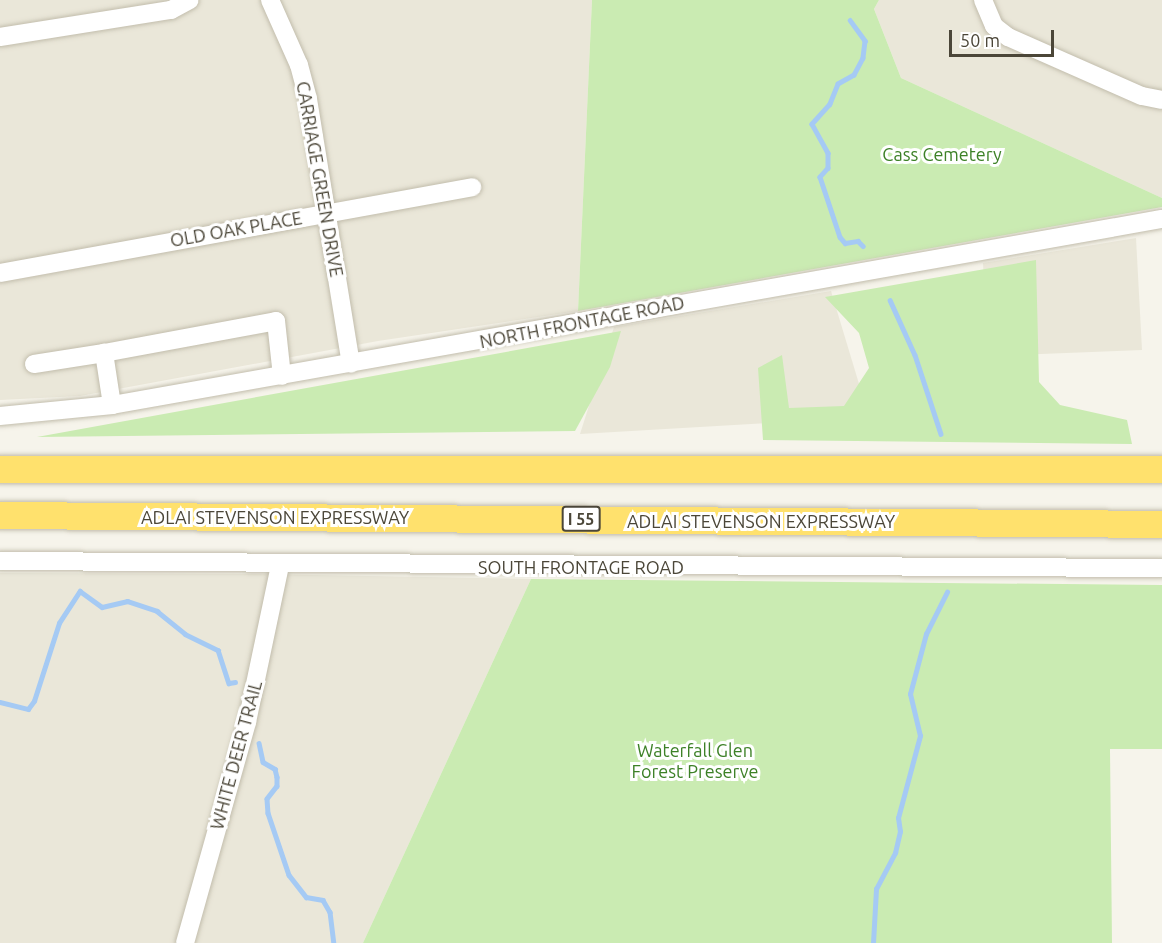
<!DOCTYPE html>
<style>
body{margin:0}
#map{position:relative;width:1162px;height:943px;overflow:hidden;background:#f6f4eb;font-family:Ubuntu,sans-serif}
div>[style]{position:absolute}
.residential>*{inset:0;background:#eae7d9}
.green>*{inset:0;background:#caebb2}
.stream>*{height:4.5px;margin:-2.25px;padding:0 2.25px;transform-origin:2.25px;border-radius:2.25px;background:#a5caf4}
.roads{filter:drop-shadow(0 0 2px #c2bdac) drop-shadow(0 0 2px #c2bdac)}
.minor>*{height:18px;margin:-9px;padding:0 9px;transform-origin:9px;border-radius:9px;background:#fff}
.highway>*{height:27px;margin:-13.5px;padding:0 13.5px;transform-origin:13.5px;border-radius:13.5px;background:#ffe16d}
span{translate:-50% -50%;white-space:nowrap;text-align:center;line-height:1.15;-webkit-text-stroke:6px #fff;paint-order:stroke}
.shield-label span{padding:2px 4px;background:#fff;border:2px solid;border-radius:4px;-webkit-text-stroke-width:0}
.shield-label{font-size:16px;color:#4b4638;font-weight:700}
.park-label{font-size:18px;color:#3d8127}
.street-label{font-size:18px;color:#4b4638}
.scale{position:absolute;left:949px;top:30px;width:105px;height:27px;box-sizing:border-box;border:3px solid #4b4638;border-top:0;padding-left:8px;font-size:18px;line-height:21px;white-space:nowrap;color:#4b4638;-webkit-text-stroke:4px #fff;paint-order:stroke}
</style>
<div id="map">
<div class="residential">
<i style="clip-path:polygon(0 0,592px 0,578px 311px,378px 341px,80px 396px,0 400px)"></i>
<i style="clip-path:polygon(879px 0,1162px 0,1162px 198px,901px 78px,874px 9px)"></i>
<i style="clip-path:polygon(1136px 238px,1142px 350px,988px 356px,983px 263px)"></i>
<i style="clip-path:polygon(831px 291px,869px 417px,580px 434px,614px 327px)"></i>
<i style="clip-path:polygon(0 573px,254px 574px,531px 579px,363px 943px,0 943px)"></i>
</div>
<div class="green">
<i style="clip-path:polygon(592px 0,879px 0,874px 9px,901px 78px,1162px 198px,1162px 207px,578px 311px)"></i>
<i style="clip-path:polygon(1036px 260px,1039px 382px,1060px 405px,1127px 420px,1132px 444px,763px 440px,758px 368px,782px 355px,789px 408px,844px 406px,869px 368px,859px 333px,825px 297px)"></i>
<i style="clip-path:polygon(621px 331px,610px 367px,575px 431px,37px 437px)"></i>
<i style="clip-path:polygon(531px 579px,1162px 585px,1162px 749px,1110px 749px,1112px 943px,363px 943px)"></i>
</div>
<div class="stream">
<i style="left:850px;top:20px;width:26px;rotate:54deg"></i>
<i style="left:865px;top:41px;width:17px;rotate:97deg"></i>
<i style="left:863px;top:58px;width:19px;rotate:118deg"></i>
<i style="left:854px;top:75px;width:18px;rotate:151deg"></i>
<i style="left:838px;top:84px;width:22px;rotate:112deg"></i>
<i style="left:830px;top:104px;width:27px;rotate:132deg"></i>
<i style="left:812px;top:124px;width:33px;rotate:61deg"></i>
<i style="left:828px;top:153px;width:15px;rotate:90deg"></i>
<i style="left:828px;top:168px;width:12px;rotate:132deg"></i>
<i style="left:820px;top:177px;width:63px;rotate:71.6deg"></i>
<i style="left:840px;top:237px;width:8px;rotate:50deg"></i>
<i style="left:845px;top:243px;width:13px;rotate:-9deg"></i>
<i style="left:858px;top:241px;width:7px;rotate:45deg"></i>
<i style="left:890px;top:300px;width:60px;rotate:65.6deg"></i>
<i style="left:915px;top:355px;width:83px;rotate:71.8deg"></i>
<i style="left:0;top:702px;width:29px;rotate:14deg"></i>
<i style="left:28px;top:709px;width:10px;rotate:-53deg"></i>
<i style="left:34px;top:701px;width:82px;rotate:-72.2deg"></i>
<i style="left:59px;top:623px;width:38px;rotate:-57deg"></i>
<i style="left:80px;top:591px;width:27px;rotate:36deg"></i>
<i style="left:102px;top:607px;width:26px;rotate:-13deg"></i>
<i style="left:127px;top:601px;width:32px;rotate:18deg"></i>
<i style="left:157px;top:611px;width:36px;rotate:39deg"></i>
<i style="left:185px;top:634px;width:37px;rotate:26deg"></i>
<i style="left:218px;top:650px;width:35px;rotate:72deg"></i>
<i style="left:229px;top:683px;width:6px;rotate:-9deg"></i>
<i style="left:259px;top:743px;width:19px;rotate:78deg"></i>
<i style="left:263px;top:762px;width:14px;rotate:30deg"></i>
<i style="left:275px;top:769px;width:8px;rotate:76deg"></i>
<i style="left:277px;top:777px;width:9px;rotate:90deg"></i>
<i style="left:277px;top:786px;width:16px;rotate:128deg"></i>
<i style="left:267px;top:799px;width:14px;rotate:86deg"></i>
<i style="left:268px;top:813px;width:65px;rotate:71.3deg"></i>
<i style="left:289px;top:875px;width:28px;rotate:52deg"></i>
<i style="left:306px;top:897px;width:17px;rotate:10deg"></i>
<i style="left:323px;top:900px;width:14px;rotate:60deg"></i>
<i style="left:330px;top:912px;width:31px;rotate:83deg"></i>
<i style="left:873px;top:943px;width:54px;rotate:-86.8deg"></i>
<i style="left:876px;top:889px;width:41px;rotate:-62.2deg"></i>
<i style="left:895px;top:853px;width:22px;rotate:-77deg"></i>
<i style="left:900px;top:832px;width:14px;rotate:-98deg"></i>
<i style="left:898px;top:818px;width:85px;rotate:-75deg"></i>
<i style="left:920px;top:736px;width:43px;rotate:-103.4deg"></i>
<i style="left:910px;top:694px;width:62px;rotate:-75.1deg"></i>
<i style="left:926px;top:634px;width:47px;rotate:-63.4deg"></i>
</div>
<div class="roads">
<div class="minor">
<i style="left:270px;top:0;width:71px;rotate:66deg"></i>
<i style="left:299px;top:65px;width:35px;rotate:75deg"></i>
<i style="left:308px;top:99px;width:268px;rotate:80.8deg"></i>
<i style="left:983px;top:0;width:28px;rotate:67deg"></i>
<i style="left:994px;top:26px;width:18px;rotate:38deg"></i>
<i style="left:1008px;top:37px;width:146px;rotate:23.8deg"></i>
<i style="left:1142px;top:96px;width:20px;rotate:11deg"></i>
<i style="left:0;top:37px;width:173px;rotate:-9deg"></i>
<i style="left:171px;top:10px;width:21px;rotate:-28deg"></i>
<i style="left:0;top:273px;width:480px;rotate:-10.3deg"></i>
<i style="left:34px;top:364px;width:71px;rotate:-8.9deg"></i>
<i style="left:112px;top:405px;width:53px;rotate:-98.7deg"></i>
<i style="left:104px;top:353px;width:175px;rotate:-10.5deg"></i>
<i style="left:276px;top:321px;width:55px;rotate:83.8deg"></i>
<i style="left:0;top:416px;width:113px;rotate:-5.6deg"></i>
<i style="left:112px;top:405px;width:1066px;rotate:-10.05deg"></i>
<i style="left:0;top:561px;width:1162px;rotate:0.35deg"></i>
<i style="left:185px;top:943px;width:230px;rotate:-74.3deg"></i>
<i style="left:247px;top:722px;width:159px;rotate:-78.1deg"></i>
</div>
<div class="highway">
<i style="left:0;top:469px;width:1162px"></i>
<i style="left:0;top:515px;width:1162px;rotate:0.44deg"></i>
</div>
</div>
<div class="shield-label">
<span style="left:581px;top:519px">I 55</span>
</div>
<div class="park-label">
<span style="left:942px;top:154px">Cass Cemetery</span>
<span style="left:695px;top:761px">Waterfall Glen<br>Forest Preserve</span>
</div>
<div class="street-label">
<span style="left:320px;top:179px;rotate:80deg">CARRIAGE GREEN DRIVE</span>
<span style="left:236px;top:229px;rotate:-10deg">OLD OAK PLACE</span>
<span style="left:582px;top:322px;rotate:-11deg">NORTH FRONTAGE ROAD</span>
<span style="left:275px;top:517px">ADLAI STEVENSON EXPRESSWAY</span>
<span style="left:761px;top:521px">ADLAI STEVENSON EXPRESSWAY</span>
<span style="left:581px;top:567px">SOUTH FRONTAGE ROAD</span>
<span style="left:236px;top:755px;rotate:-75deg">WHITE DEER TRAIL</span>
</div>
<div class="scale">50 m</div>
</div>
